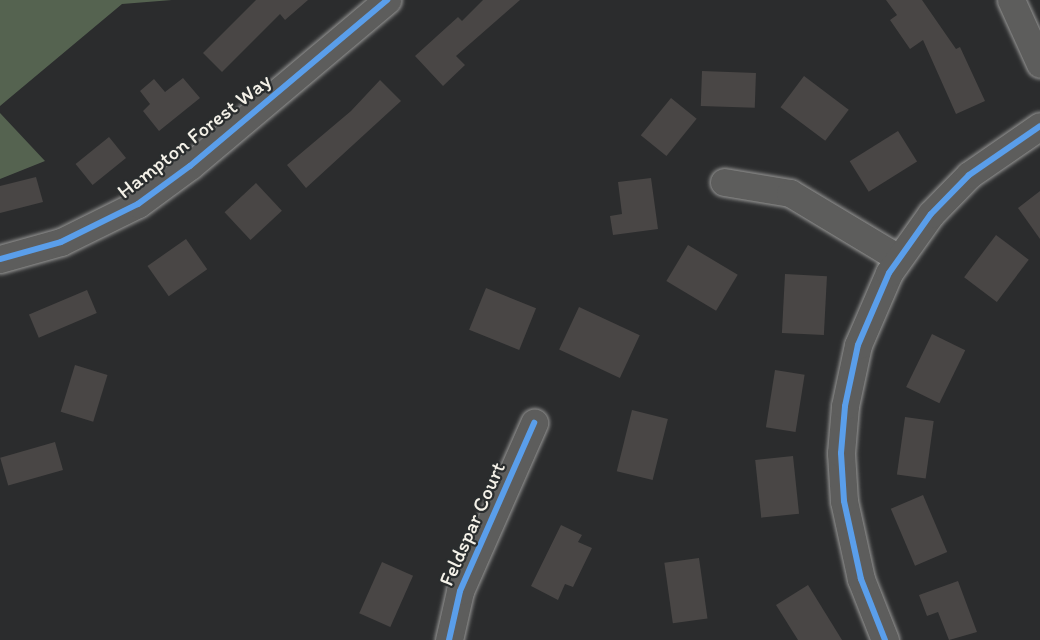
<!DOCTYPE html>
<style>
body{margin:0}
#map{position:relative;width:1040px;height:640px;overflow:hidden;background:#2b2c2d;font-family:Itim,sans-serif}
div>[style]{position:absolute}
.green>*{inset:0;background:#556350}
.building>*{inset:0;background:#494645;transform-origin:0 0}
.roads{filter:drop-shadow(0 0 2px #979796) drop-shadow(0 0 2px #979796)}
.minor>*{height:27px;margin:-13.5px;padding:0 13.5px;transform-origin:13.5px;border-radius:13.5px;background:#5d5d5c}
.cycleway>*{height:6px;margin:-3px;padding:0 3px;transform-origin:3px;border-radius:3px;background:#5a9eea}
span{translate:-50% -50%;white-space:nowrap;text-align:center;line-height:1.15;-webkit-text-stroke:4.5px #2a2d2e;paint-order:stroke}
.street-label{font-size:21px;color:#f4f1e8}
</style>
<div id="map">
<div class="green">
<i style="clip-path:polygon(0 0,172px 0,122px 4px,0 106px)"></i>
<i style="clip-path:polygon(0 113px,45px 161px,0 179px)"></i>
</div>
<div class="building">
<i style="clip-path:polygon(256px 0,308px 0,285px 20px,280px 14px,222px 72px,203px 53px)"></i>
<i style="clip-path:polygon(483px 0,520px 0,456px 56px,465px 65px,443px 86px,415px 56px,458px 17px,462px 21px)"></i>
<i style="clip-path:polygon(886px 0,922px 0,956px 49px,960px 47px,985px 101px,956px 114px,923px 40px,910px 49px,890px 20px,897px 15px)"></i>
<i style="left:702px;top:71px;width:54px;height:35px;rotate:2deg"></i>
<i style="left:804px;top:76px;width:56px;height:39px;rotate:37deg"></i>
<i style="clip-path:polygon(183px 78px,200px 98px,159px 131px,143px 111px,150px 104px,140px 91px,154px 79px,165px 92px)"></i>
<i style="clip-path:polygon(380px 80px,401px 101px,306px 188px,287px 165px,351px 111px)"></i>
<i style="left:671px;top:98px;width:33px;height:48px;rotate:39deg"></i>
<i style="left:898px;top:131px;width:36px;height:57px;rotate:58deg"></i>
<i style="left:109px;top:137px;width:27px;height:43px;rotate:51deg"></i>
<i style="clip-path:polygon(36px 177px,43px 202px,0 213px,0 186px)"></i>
<i style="clip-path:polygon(651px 178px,658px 229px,613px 235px,610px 216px,622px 214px,618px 182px)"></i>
<i style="left:256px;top:183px;width:38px;height:43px;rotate:47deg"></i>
<i style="clip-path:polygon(1040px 191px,1040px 239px,1018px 208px)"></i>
<i style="left:996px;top:235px;width:41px;height:53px;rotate:37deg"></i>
<i style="left:186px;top:239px;width:37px;height:47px;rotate:55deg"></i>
<i style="left:688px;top:245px;width:58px;height:42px;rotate:31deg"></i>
<i style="left:785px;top:274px;width:42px;height:59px;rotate:3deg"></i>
<i style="left:486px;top:288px;width:54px;height:45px;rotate:22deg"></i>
<i style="left:87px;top:290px;width:25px;height:63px;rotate:67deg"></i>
<i style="left:579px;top:307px;width:67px;height:47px;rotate:25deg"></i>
<i style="left:932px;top:334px;width:37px;height:59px;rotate:26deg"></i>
<i style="left:75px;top:365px;width:34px;height:49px;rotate:17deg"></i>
<i style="left:775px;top:370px;width:30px;height:58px;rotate:9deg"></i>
<i style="left:632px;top:410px;width:37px;height:63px;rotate:14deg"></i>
<i style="left:905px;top:417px;width:29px;height:58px;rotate:8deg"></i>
<i style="left:55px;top:442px;width:29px;height:57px;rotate:74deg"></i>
<i style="left:793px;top:456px;width:58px;height:38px;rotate:84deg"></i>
<i style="left:923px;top:495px;width:62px;height:35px;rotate:67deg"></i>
<i style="clip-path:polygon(561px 525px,582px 535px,578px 542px,592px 548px,573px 587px,565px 584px,558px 600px,531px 586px)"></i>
<i style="left:699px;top:558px;width:61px;height:35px;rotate:82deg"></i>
<i style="left:382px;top:562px;width:34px;height:56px;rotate:24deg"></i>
<i style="clip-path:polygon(958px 581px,977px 632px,949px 640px,938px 612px,927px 616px,919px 595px)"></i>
<i style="clip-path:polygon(808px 585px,842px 640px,798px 640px,776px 605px)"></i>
</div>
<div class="roads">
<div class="minor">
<i style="left:1011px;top:0;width:70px;rotate:65.6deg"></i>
<i style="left:724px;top:182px;width:67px;rotate:9.5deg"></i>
<i style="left:790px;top:193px;width:126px;rotate:31deg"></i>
<i style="left:0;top:259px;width:63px;rotate:-15.6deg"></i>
<i style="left:61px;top:242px;width:86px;rotate:-26.3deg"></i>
<i style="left:138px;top:204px;width:64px;rotate:-36.2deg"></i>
<i style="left:190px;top:166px;width:258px;rotate:-40.1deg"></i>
<i style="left:449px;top:640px;width:50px;rotate:-77.3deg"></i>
<i style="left:460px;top:591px;width:184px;rotate:-66.2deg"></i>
<i style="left:885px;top:640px;width:66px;rotate:-111.5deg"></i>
<i style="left:861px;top:579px;width:80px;rotate:-102.3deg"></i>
<i style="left:844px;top:501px;width:48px;rotate:-93.6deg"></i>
<i style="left:841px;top:453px;width:47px;rotate:-85.1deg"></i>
<i style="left:845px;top:406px;width:62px;rotate:-78deg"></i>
<i style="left:858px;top:345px;width:78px;rotate:-66.7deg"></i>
<i style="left:889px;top:273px;width:72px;rotate:-54.6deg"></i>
<i style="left:931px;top:214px;width:54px;rotate:-45.7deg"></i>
<i style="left:969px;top:175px;width:86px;rotate:-34.6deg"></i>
</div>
</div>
<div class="cycleway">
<i style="left:0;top:259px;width:63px;rotate:-15.6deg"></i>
<i style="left:61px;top:242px;width:86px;rotate:-26.3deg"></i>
<i style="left:138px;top:204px;width:64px;rotate:-36.2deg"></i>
<i style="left:190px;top:166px;width:258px;rotate:-40.1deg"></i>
<i style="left:449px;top:640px;width:50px;rotate:-77.3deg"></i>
<i style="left:460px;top:591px;width:184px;rotate:-66.2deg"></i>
<i style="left:885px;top:640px;width:66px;rotate:-111.5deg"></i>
<i style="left:861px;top:579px;width:80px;rotate:-102.3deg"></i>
<i style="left:844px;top:501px;width:48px;rotate:-93.6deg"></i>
<i style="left:841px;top:453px;width:47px;rotate:-85.1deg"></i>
<i style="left:845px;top:406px;width:62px;rotate:-78deg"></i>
<i style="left:858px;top:345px;width:78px;rotate:-66.7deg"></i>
<i style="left:889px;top:273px;width:72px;rotate:-54.6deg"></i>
<i style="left:931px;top:214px;width:54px;rotate:-45.7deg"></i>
<i style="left:969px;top:175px;width:86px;rotate:-34.6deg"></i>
</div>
<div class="street-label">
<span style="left:194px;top:136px;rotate:-38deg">Hampton Forest Way</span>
<span style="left:472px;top:524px;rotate:-66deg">Feldspar Court</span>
</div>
</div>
